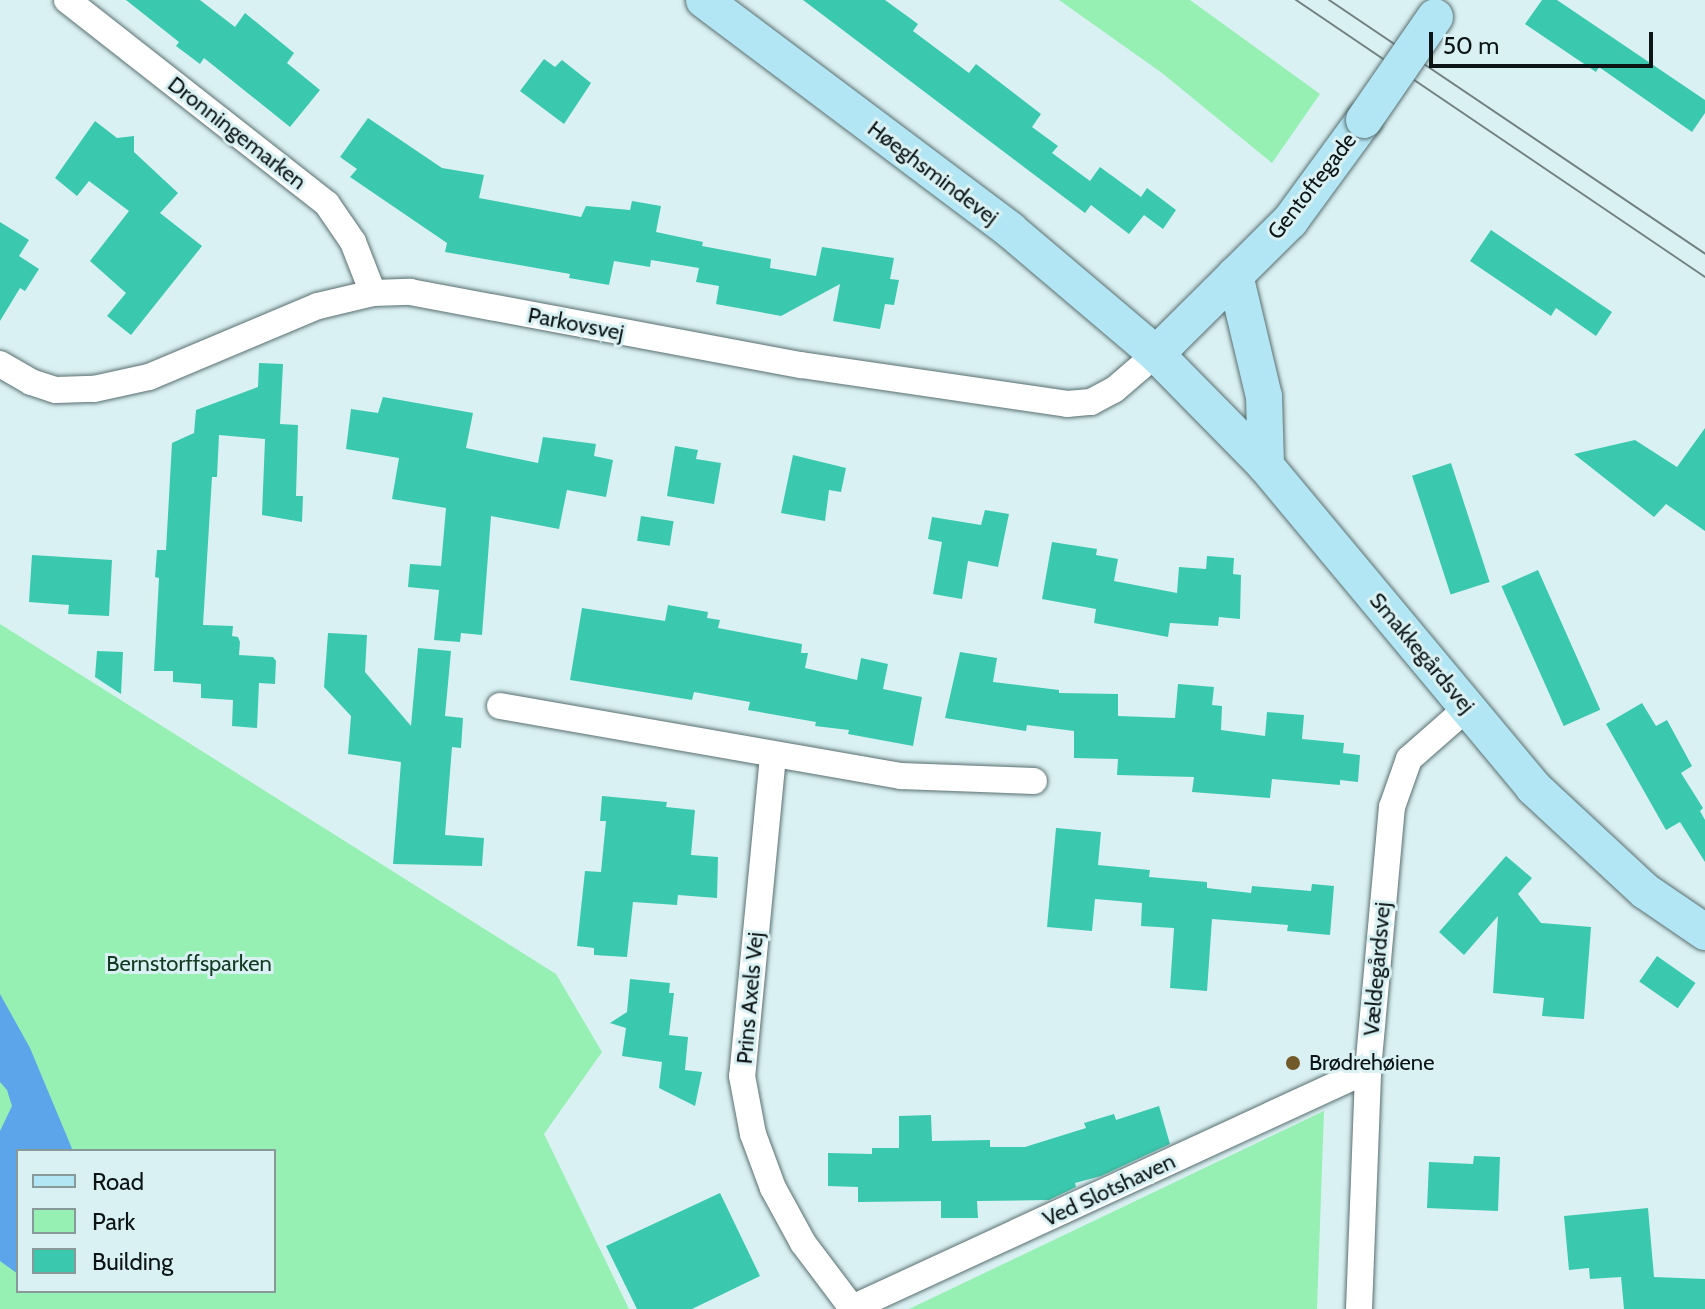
<!DOCTYPE html>
<meta charset="utf-8">
<style>
body{margin:0}
#map{position:relative;width:1705px;height:1309px;overflow:hidden;background:#daf1f3;font-family:Cabin,sans-serif}
div>[style]{position:absolute}
.green>*{inset:0;background:#96f0b3}
.water>*{inset:0;background:#5ca5ea}
.building>*{inset:0;background:#3ac9ae;transform-origin:0 0}
.roads{filter:drop-shadow(0 0 2px #5a6f70) drop-shadow(0 0 2px #5a6f70)}
.street>*{height:26px;margin:-13px;padding:0 13px;transform-origin:13px;border-radius:13px;background:#fff}
.secondary>*{height:36px;margin:-18px;padding:0 18px;transform-origin:18px;border-radius:18px;background:#b3e6f4}
.tram>*{height:2px;margin:-1px;padding:0 1px;transform-origin:1px;border-radius:1px;background:#728283}
.bridges{filter:drop-shadow(0 0 2px #5a6f70) drop-shadow(0 0 2px #5a6f70)}
.secondary-bridge>*{height:36px;margin:-18px;padding:0 18px;transform-origin:18px;border-radius:18px;background:#b3e6f4}
.dots>*{width:22px;height:22px;translate:-50% -50%;box-sizing:border-box;border:4px solid #daf1f3;border-radius:50%}
span{translate:-50% -50%;white-space:nowrap;text-align:center;line-height:1.15;-webkit-text-stroke:6px #daf1f3;paint-order:stroke}
.street-label{font-size:22px;color:#0c1415}
.park-label{font-size:22px;color:#133a22}
.poi-label{font-size:22px;color:#0c1415}
.left{translate:0 -50%;text-align:left}
.legend{position:absolute;left:16px;top:1149px;width:260px;height:144px;box-sizing:border-box;background:#daf1f3;border:2px solid #88999a;margin:0;padding:10px 14px;list-style:none;font-size:24px;color:#0c1415}
.legend li{display:flex;align-items:center;gap:16px;height:40px}
.legend b{width:40px;border:2px solid #88999a}
.scale{position:absolute;left:1429px;top:32px;width:224px;height:36px;box-sizing:border-box;border:4px solid #0c1415;border-top:0;padding-left:10px;font-size:24px;line-height:28px;white-space:nowrap;color:#0c1415;-webkit-text-stroke:6px #daf1f3;paint-order:stroke}
</style>
<div id="map">
<div class="green">
<i style="clip-path:polygon(1059px 0,1190px 0,1320px 94px,1272px 163px,1162px 73px)"></i>
<i style="clip-path:polygon(evenodd,0 624px,556px 974px,602px 1052px,544px 1134px,629px 1309px,0 1309px,0 624px,18px 1151px,274px 1151px,274px 1291px,18px 1291px,18px 1151px)"></i>
<i style="clip-path:polygon(1324px 1111px,1317px 1309px,909px 1309px)"></i>
</div>
<div class="water">
<i style="clip-path:polygon(0 994px,30px 1048px,73px 1151px,18px 1151px,18px 1274px,0 1261px,0 1131px,12px 1106px,7px 1090px,0 1082px)"></i>
</div>
<div class="building">
<i style="clip-path:polygon(126px 0,200px 0,235px 27px,245px 13px,294px 53px,287px 63px,320px 90px,290px 127px,204px 58px,200px 64px,176px 46px,179px 42px)"></i>
<i style="clip-path:polygon(803px 0,885px 0,918px 24px,913px 31px,969px 73px,976px 64px,1041px 114px,1032px 127px,1058px 146px,1052px 153px,1090px 181px,1100px 167px,1141px 197px,1147px 188px,1176px 210px,1163px 229px,1144px 215px,1129px 234px,1091px 205px,1085px 213px)"></i>
<i style="clip-path:polygon(1542px 0,1557px 0,1705px 100px,1705px 113px,1692px 132px,1599px 67px,1596px 72px,1525px 24px)"></i>
<i style="clip-path:polygon(544px 59px,555px 67px,562px 60px,591px 83px,564px 124px,520px 91px)"></i>
<i style="clip-path:polygon(368px 118px,442px 168px,484px 175px,479px 198px,581px 217px,586px 206px,630px 210px,632px 201px,661px 206px,656px 232px,703px 242px,702px 246px,771px 259px,770px 268px,816px 276px,822px 247px,894px 258px,890px 279px,899px 280px,894px 305px,885px 304px,880px 329px,833px 321px,840px 284px,781px 316px,716px 304px,719px 286px,696px 282px,699px 268px,651px 260px,650px 267px,614px 261px,609px 285px,569px 278px,570px 274px,445px 252px,447px 243px,350px 177px,357px 169px,340px 157px)"></i>
<i style="clip-path:polygon(95px 121px,117px 138px,134px 136px,134px 152px,178px 193px,160px 213px,202px 246px,131px 335px,107px 316px,126px 293px,90px 261px,129px 211px,89px 181px,77px 196px,55px 178px)"></i>
<i style="clip-path:polygon(0 222px,29px 240px,19px 256px,39px 269px,25px 291px,20px 288px,0 321px)"></i>
<i style="clip-path:polygon(1491px 230px,1612px 312px,1596px 336px,1556px 308px,1551px 316px,1470px 261px)"></i>
<i style="clip-path:polygon(259px 363px,283px 364px,280px 424px,298px 425px,296px 496px,303px 496px,302px 522px,262px 515px,265px 439px,219px 435px,217px 477px,212px 477px,203px 625px,233px 626px,232px 636px,238px 637px,240px 642px,239px 655px,273px 657px,276px 661px,275px 684px,259px 683px,257px 728px,232px 726px,233px 700px,201px 698px,201px 684px,173px 682px,173px 671px,154px 671px,159px 578px,155px 577px,157px 550px,166px 550px,172px 443px,194px 433px,196px 410px,258px 387px)"></i>
<i style="clip-path:polygon(383px 397px,473px 413px,466px 448px,538px 463px,543px 437px,596px 444px,594px 456px,613px 460px,606px 497px,567px 490px,559px 529px,491px 516px,482px 635px,461px 633px,460px 642px,434px 640px,439px 590px,408px 587px,410px 564px,441px 566px,446px 508px,392px 499px,399px 458px,346px 449px,351px 409px,378px 413px)"></i>
<i style="clip-path:polygon(1705px 428px,1705px 531px,1666px 504px,1654px 517px,1574px 454px,1635px 440px,1677px 467px)"></i>
<i style="clip-path:polygon(675px 446px,698px 450px,696px 459px,721px 463px,714px 504px,667px 496px)"></i>
<i style="clip-path:polygon(793px 455px,846px 468px,841px 492px,829px 490px,825px 521px,781px 513px)"></i>
<i style="left:1451px;top:463px;width:125px;height:41px;rotate:72deg"></i>
<i style="clip-path:polygon(985px 510px,1009px 514px,998px 567px,968px 561px,962px 599px,933px 594px,942px 542px,928px 539px,932px 517px,981px 525px)"></i>
<i style="left:641px;top:516px;width:33px;height:25px;rotate:9deg"></i>
<i style="clip-path:polygon(1052px 542px,1097px 549px,1096px 555px,1118px 559px,1114px 581px,1177px 593px,1179px 567px,1206px 569px,1207px 556px,1234px 558px,1233px 574px,1241px 575px,1240px 619px,1219px 617px,1218px 626px,1170px 623px,1168px 637px,1094px 623px,1096px 609px,1042px 599px)"></i>
<i style="clip-path:polygon(32px 555px,112px 560px,109px 616px,68px 614px,69px 605px,29px 602px)"></i>
<i style="left:1538px;top:570px;width:153px;height:40px;rotate:66deg"></i>
<i style="clip-path:polygon(668px 605px,708px 612px,707px 618px,720px 620px,718px 628px,802px 644px,801px 653px,808px 653px,805px 668px,857px 680px,861px 658px,888px 664px,883px 689px,922px 697px,913px 746px,848px 734px,849px 730px,815px 726px,816px 722px,748px 710px,750px 702px,694px 692px,692px 700px,570px 680px,582px 608px,665px 621px)"></i>
<i style="clip-path:polygon(328px 633px,367px 635px,365px 672px,411px 726px,418px 648px,451px 651px,445px 716px,463px 718px,461px 748px,452px 747px,445px 835px,484px 838px,482px 866px,393px 864px,401px 762px,348px 754px,351px 716px,324px 687px)"></i>
<i style="clip-path:polygon(97px 651px,123px 652px,121px 694px,95px 677px)"></i>
<i style="clip-path:polygon(960px 652px,997px 658px,993px 682px,1059px 690px,1059px 693px,1118px 694px,1118px 716px,1175px 718px,1178px 684px,1214px 687px,1212px 705px,1222px 706px,1221px 730px,1265px 736px,1267px 712px,1304px 715px,1302px 739px,1344px 743px,1343px 753px,1360px 755px,1358px 782px,1340px 780px,1340px 785px,1272px 779px,1270px 798px,1192px 792px,1194px 777px,1117px 775px,1118px 759px,1074px 758px,1074px 731px,1027px 725px,1026px 731px,945px 718px)"></i>
<i style="clip-path:polygon(1642px 703px,1656px 726px,1667px 720px,1692px 766px,1681px 773px,1703px 808px,1700px 811px,1705px 820px,1705px 862px,1680px 822px,1666px 830px,1606px 724px)"></i>
<i style="clip-path:polygon(602px 796px,667px 802px,666px 807px,695px 810px,691px 855px,718px 857px,717px 898px,678px 895px,677px 905px,633px 902px,627px 957px,594px 955px,594px 948px,577px 946px,585px 871px,601px 872px,606px 821px,600px 821px)"></i>
<i style="clip-path:polygon(1056px 828px,1101px 832px,1098px 865px,1150px 870px,1149px 877px,1207px 882px,1207px 888px,1251px 893px,1252px 886px,1311px 891px,1312px 884px,1334px 886px,1330px 935px,1287px 931px,1288px 925px,1212px 919px,1207px 991px,1170px 988px,1174px 928px,1141px 926px,1142px 903px,1095px 899px,1092px 931px,1047px 927px)"></i>
<i style="clip-path:polygon(1506px 856px,1532px 878px,1518px 894px,1541px 923px,1591px 927px,1584px 1019px,1542px 1016px,1544px 998px,1493px 993px,1498px 916px,1464px 955px,1439px 932px)"></i>
<i style="left:1657px;top:956px;width:47px;height:31px;rotate:35deg"></i>
<i style="clip-path:polygon(630px 979px,670px 983px,669px 993px,674px 993px,669px 1035px,688px 1037px,685px 1070px,702px 1072px,695px 1106px,659px 1088px,662px 1062px,622px 1056px,626px 1028px,610px 1023px,627px 1012px)"></i>
<i style="clip-path:polygon(1159px 1106px,1170px 1144px,1101px 1176px,1075px 1183px,1076px 1187px,1049px 1200px,977px 1201px,978px 1218px,941px 1218px,941px 1201px,858px 1202px,858px 1187px,828px 1186px,828px 1153px,872px 1154px,872px 1148px,899px 1148px,899px 1116px,931px 1115px,932px 1141px,990px 1140px,990px 1147px,1025px 1147px,1086px 1128px,1084px 1123px,1114px 1114px,1116px 1120px)"></i>
<i style="clip-path:polygon(1474px 1156px,1500px 1157px,1498px 1211px,1427px 1208px,1429px 1162px,1473px 1164px)"></i>
<i style="clip-path:polygon(720px 1193px,760px 1276px,692px 1309px,637px 1309px,606px 1246px)"></i>
<i style="clip-path:polygon(1648px 1208px,1654px 1277px,1705px 1279px,1705px 1309px,1624px 1309px,1621px 1277px,1590px 1279px,1589px 1268px,1569px 1270px,1564px 1216px)"></i>
</div>
<div class="roads">
<div class="street">
<i style="left:67px;top:0;width:330px;rotate:38.1deg"></i>
<i style="left:327px;top:204px;width:46px;rotate:55.6deg"></i>
<i style="left:353px;top:242px;width:55px;rotate:68.6deg"></i>
<i style="left:0;top:364px;width:36px;rotate:30deg"></i>
<i style="left:31px;top:382px;width:26px;rotate:18deg"></i>
<i style="left:56px;top:390px;width:38px;rotate:-2deg"></i>
<i style="left:94px;top:389px;width:56px;rotate:-12.3deg"></i>
<i style="left:149px;top:377px;width:183px;rotate:-22.8deg"></i>
<i style="left:318px;top:306px;width:57px;rotate:-13.3deg"></i>
<i style="left:373px;top:293px;width:37px;rotate:-2deg"></i>
<i style="left:410px;top:292px;width:398px;rotate:10.6deg"></i>
<i style="left:801px;top:365px;width:269px;rotate:8.3deg"></i>
<i style="left:1067px;top:404px;width:24px;rotate:-5deg"></i>
<i style="left:1091px;top:402px;width:26px;rotate:-28deg"></i>
<i style="left:1114px;top:390px;width:55px;rotate:-40.6deg"></i>
<i style="left:500px;top:706px;width:407px;rotate:9.9deg"></i>
<i style="left:901px;top:776px;width:133px;rotate:2.2deg"></i>
<i style="left:773px;top:756px;width:321px;rotate:95.5deg"></i>
<i style="left:742px;top:1076px;width:59px;rotate:79.3deg"></i>
<i style="left:753px;top:1134px;width:58px;rotate:69.7deg"></i>
<i style="left:773px;top:1188px;width:63px;rotate:61.4deg"></i>
<i style="left:803px;top:1243px;width:81px;rotate:53deg"></i>
<i style="left:850px;top:1309px;width:570px;rotate:-24.77deg"></i>
<i style="left:1359px;top:1309px;width:239px;rotate:-87.8deg"></i>
<i style="left:1368px;top:1070px;width:264px;rotate:-84.8deg"></i>
<i style="left:1392px;top:807px;width:51px;rotate:-70.5deg"></i>
<i style="left:1409px;top:759px;width:79px;rotate:-41.4deg"></i>
</div>
<div class="secondary">
<i style="left:704px;top:0;width:383px;rotate:36.9deg"></i>
<i style="left:1010px;top:230px;width:192px;rotate:40.3deg"></i>
<i style="left:1156px;top:354px;width:157px;rotate:45.5deg"></i>
<i style="left:1266px;top:466px;width:418px;rotate:50.2deg"></i>
<i style="left:1533px;top:787px;width:153px;rotate:42.9deg"></i>
<i style="left:1645px;top:891px;width:73px;rotate:34.3deg"></i>
<i style="left:1235px;top:275px;width:125px;rotate:76.6deg"></i>
<i style="left:1264px;top:397px;width:69px;rotate:88.3deg"></i>
<i style="left:1156px;top:354px;width:189px;rotate:-44.8deg"></i>
<i style="left:1290px;top:221px;width:125px;rotate:-53.8deg"></i>
</div>
</div>
<div class="tram">
<i style="left:1296px;top:0;width:494px;rotate:34.1deg"></i>
<i style="left:1329px;top:0;width:454px;rotate:34deg"></i>
</div>
<div class="bridges">
<div class="secondary-bridge">
<i style="left:1364px;top:120px;width:125px;rotate:-55.4deg"></i>
</div>
</div>
<div class="dots">
<i style="left:1293px;top:1063px;background:#715929"></i>
</div>
<div class="street-label">
<span style="left:237px;top:133px;rotate:38deg">Dronningemarken</span>
<span style="left:933px;top:173px;rotate:37deg">Høeghsmindevej</span>
<span style="left:1312px;top:186px;rotate:-52deg">Gentoftegade</span>
<span style="left:576px;top:324px;rotate:11deg">Parkovsvej</span>
<span style="left:1422px;top:653px;rotate:50deg">Smakkegårdsvej</span>
<span style="left:1377px;top:969px;rotate:-85deg">Vældegårdsvej</span>
<span style="left:750px;top:998px;rotate:-85deg">Prins Axels Vej</span>
<span style="left:1109px;top:1190px;rotate:-25deg">Ved Slotshaven</span>
</div>
<div class="park-label">
<span style="left:189px;top:964px">Bernstorffsparken</span>
</div>
<div class="poi-label">
<span class="left" style="left:1309px;top:1063px">Brødrehøiene</span>
</div>
<ul class="legend">
<li><b style="height:10px;background:#b3e6f4"></b>Road</li>
<li><b style="height:22px;background:#96f0b3"></b>Park</li>
<li><b style="height:22px;background:#3ac9ae"></b>Building</li>
</ul>
<div class="scale">50 m</div>
</div>
